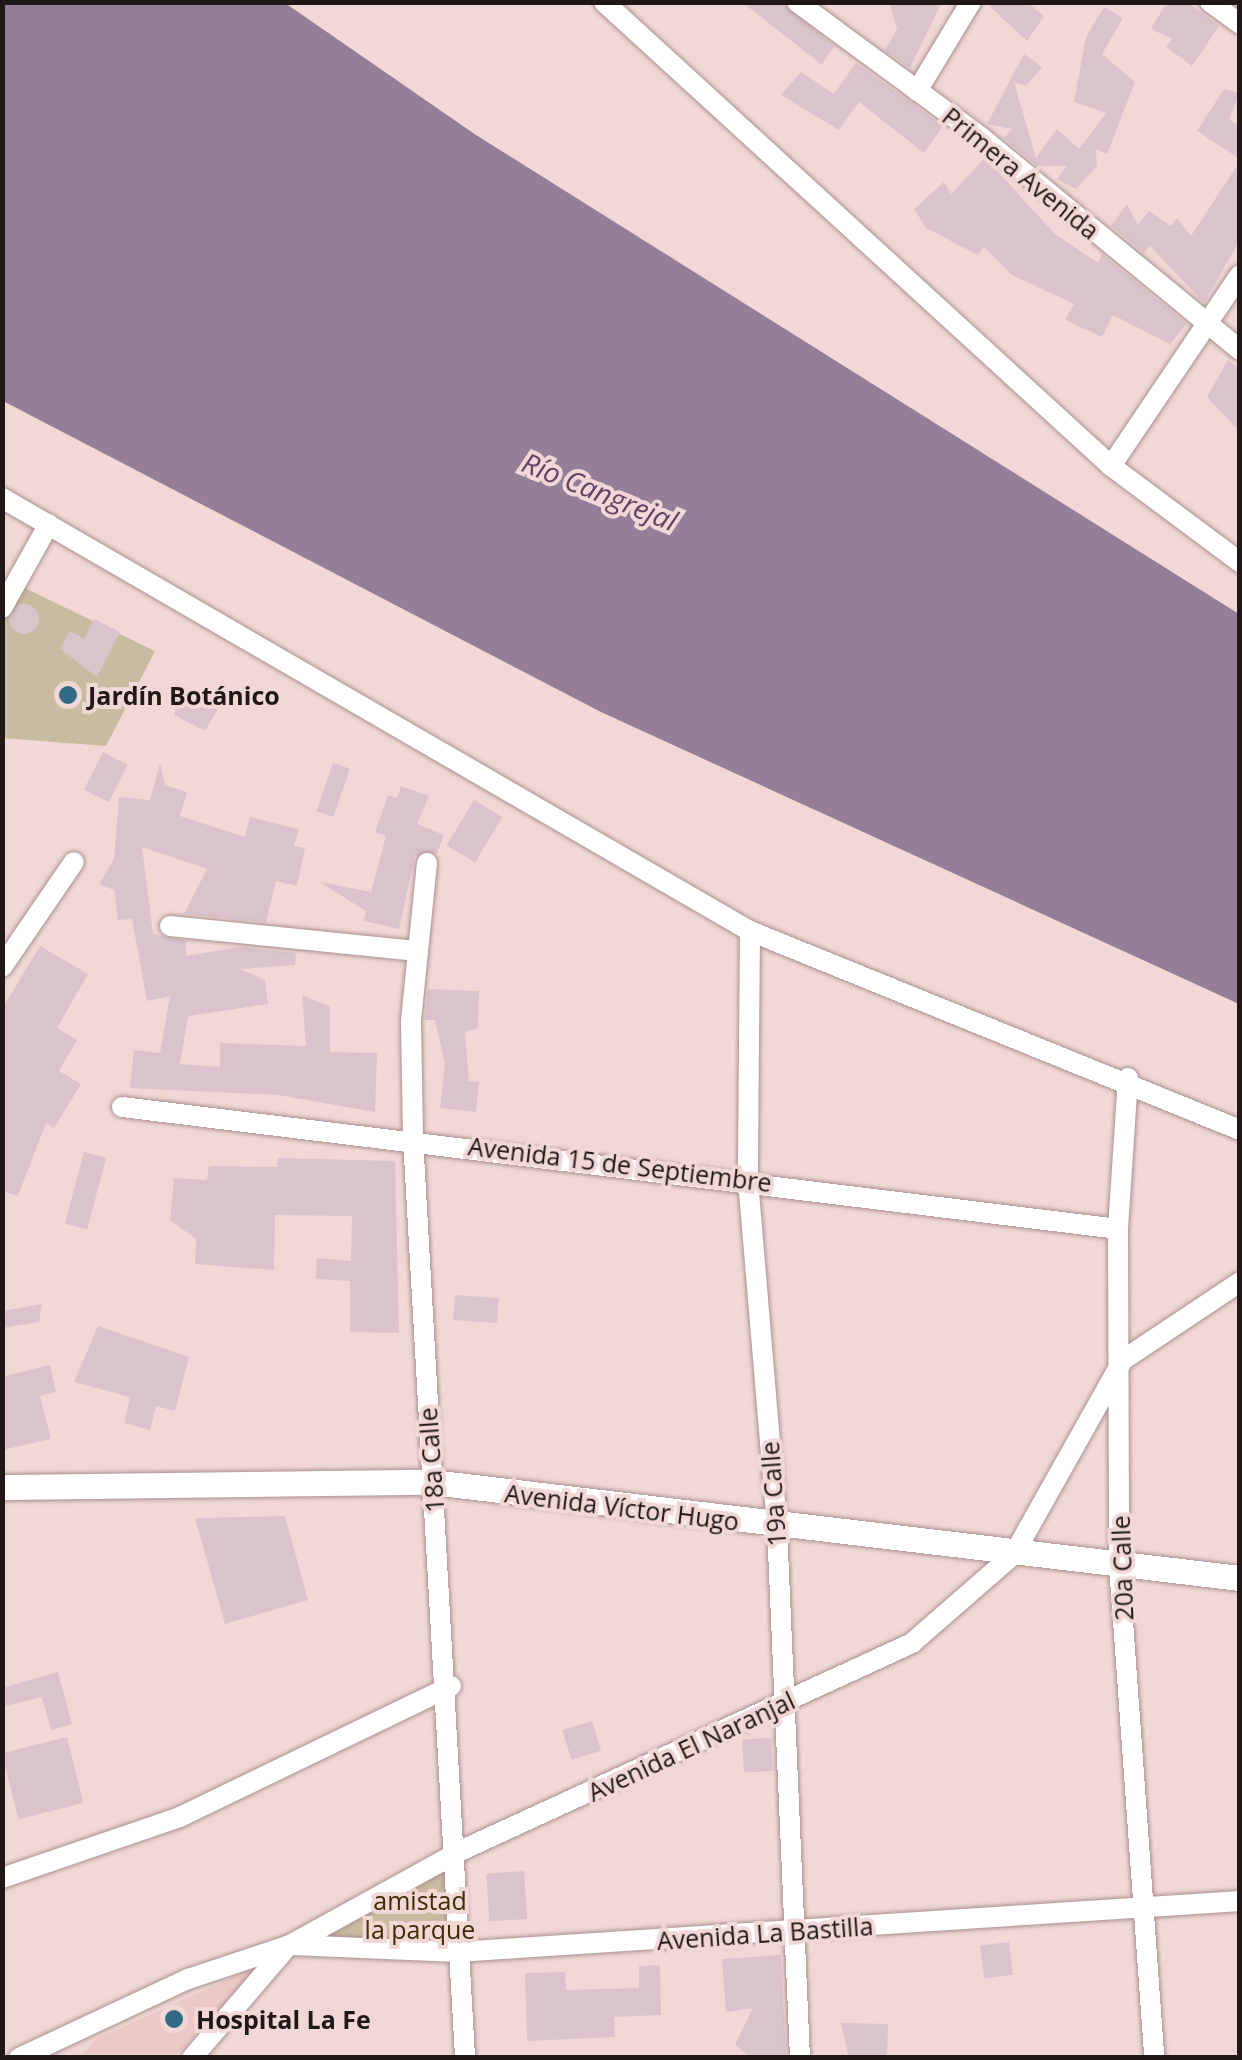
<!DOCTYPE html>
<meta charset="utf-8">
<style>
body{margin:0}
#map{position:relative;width:1242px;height:2060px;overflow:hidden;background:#f1d8d6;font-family:"Open Sans",sans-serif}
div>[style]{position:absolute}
.built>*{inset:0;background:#eac9c6}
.green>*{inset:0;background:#c9bba0}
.water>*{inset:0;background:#957e98}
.building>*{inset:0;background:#dac3cc;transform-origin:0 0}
.round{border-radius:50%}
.roads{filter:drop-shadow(0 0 2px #a99190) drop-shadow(0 0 2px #a99190)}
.minor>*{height:20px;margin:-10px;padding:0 10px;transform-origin:10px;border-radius:10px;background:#fff}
.tertiary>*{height:25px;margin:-12.5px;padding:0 12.5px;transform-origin:12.5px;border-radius:12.5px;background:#fff}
.dots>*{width:28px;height:28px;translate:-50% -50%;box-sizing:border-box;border:5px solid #f1d8d6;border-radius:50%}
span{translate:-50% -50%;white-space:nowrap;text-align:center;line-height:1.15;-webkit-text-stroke:8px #f1d8d6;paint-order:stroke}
.street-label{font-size:25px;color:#201717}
.poi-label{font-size:25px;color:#201717;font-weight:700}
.left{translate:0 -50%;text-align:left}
.park-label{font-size:25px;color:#3f2d02}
.water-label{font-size:28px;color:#644168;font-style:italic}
.frame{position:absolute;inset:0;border:5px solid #201717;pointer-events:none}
</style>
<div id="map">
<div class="built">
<i style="clip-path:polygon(267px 1962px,174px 2057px,80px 2058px,96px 2039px)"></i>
</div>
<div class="green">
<i style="clip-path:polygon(2px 577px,155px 651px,106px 746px,3px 738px)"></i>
<i style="clip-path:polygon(460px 1851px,457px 1952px,318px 1939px)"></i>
</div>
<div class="water">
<i style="clip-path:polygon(2px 3px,285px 3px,476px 135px,1239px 614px,1239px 1004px,601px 712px,3px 401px)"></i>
</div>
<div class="building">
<i style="clip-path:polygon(742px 2px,780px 2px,834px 46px,822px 65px)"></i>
<i style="clip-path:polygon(889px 2px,942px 2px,910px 68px,885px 50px,897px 29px)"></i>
<i style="clip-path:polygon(985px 2px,1027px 2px,1044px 16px,1027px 41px)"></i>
<i style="clip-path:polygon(1167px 2px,1187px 2px,1219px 26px,1192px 66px,1166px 47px,1172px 39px,1151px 29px)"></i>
<i style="clip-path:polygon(1104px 7px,1123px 18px,1102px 54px,1135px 82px,1107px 154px,1096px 149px,1097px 166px,1076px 189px,1057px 179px,1067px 166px,1037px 166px,1004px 138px,1012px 129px,987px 124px,1024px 54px,1042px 67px,1026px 86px,1014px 82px,1036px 158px,1057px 129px,1079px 149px,1106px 113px,1074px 102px,1086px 37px)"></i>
<i style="clip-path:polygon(856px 63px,943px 126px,924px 153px,859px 102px,839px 130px,781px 95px,801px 72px,834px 94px)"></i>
<i style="clip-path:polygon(1224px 89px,1240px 93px,1229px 119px,1240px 127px,1240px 159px,1197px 131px)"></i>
<i style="clip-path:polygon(985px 158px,1055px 234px,1098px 263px,1102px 254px,1187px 324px,1170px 344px,1113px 315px,1102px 337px,1065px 320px,1074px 304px,1012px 275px,984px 247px,978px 255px,926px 228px,914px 209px,944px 182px,951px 194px)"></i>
<i style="clip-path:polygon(1240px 161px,1240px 240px,1204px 303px,1150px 246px,1144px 253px,1111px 226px,1127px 204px,1138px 225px,1149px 211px,1171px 226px,1177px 218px,1191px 236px)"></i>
<i style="clip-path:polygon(1228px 360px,1240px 369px,1240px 432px,1207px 397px)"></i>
<i class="round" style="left:9px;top:604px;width:30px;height:30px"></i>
<i style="clip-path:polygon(94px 619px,120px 632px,97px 677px,60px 649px,70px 631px,84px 639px)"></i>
<i style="clip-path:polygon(177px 702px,218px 709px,205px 731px,174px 715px)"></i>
<i style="left:103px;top:752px;width:28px;height:42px;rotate:27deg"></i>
<i style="clip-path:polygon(160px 763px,165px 785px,187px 792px,180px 816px,245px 837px,250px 817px,299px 829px,294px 846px,305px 848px,297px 886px,276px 881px,266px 922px,184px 914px,207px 869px,142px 847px,153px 934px,186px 941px,186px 956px,239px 947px,296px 953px,295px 965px,240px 969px,265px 980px,268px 1004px,188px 1016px,180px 1064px,220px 1067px,220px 1043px,306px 1046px,302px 995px,330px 1007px,330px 1052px,377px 1053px,375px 1112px,278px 1095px,130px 1088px,134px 1050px,160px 1053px,170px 996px,147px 1001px,132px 919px,118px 920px,114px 890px,99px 884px,114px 859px,119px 797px,150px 800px)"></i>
<i style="left:333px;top:763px;width:18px;height:51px;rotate:19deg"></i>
<i style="clip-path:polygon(401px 786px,429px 796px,417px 824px,444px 835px,437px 853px,415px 856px,399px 929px,364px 921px,366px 911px,320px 882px,371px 892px,386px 836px,375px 832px,388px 795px,397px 798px)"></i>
<i style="left:474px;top:800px;width:33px;height:53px;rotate:31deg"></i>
<i style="clip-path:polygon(40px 946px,88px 974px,57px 1028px,77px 1040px,59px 1071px,81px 1084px,54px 1128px,46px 1123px,18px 1196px,2px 1191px,2px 1009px)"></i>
<i style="clip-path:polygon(428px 989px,479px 991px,478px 1028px,465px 1032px,469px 1081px,479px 1082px,476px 1112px,440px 1108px,445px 1064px,435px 1020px,425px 1020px)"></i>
<i style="left:84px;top:1152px;width:23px;height:74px;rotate:15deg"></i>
<i style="clip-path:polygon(278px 1158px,395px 1161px,399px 1333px,350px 1332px,350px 1281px,316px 1279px,317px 1258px,351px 1261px,352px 1216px,275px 1215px,274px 1270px,195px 1264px,196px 1239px,170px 1220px,174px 1178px,207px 1180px,209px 1166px,277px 1167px)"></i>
<i style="left:455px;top:1295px;width:44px;height:25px;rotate:4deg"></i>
<i style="clip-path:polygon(42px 1304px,39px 1322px,2px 1328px,2px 1311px)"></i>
<i style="clip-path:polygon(98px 1326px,189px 1357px,175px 1411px,156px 1406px,150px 1430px,124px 1423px,130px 1397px,74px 1382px)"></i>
<i style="clip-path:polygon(50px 1365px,56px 1392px,40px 1396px,51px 1439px,2px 1450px,2px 1377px)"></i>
<i style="clip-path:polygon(285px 1516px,308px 1600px,225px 1624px,195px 1518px)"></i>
<i style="clip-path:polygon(58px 1672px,72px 1724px,51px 1730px,42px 1697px,2px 1707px,2px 1688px)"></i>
<i style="left:592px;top:1721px;width:31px;height:31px;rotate:73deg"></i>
<i style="left:67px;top:1737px;width:68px;height:67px;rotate:76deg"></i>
<i style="left:771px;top:1738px;width:33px;height:29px;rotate:87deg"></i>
<i style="left:524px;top:1871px;width:48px;height:38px;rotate:86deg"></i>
<i style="left:1009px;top:1942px;width:33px;height:29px;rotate:83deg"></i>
<i style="clip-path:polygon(781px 1955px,786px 2058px,750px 2058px,735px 2044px,753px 2008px,726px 2012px,722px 1959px)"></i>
<i style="clip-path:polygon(660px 1965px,661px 2015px,614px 2017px,615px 2037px,527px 2041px,525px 1973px,565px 1972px,566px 1990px,639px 1988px,639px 1966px)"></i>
<i style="clip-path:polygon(841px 2023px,888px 2024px,887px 2058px,849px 2058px)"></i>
</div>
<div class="roads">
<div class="minor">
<i style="left:604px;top:2px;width:687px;rotate:42.46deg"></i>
<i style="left:1111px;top:466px;width:161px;rotate:36.7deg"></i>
<i style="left:797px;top:2px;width:230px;rotate:36.3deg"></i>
<i style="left:982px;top:138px;width:334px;rotate:39.4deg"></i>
<i style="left:1210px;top:2px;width:37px;rotate:36deg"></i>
<i style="left:917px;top:91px;width:104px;rotate:-58.8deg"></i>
<i style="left:1111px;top:466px;width:230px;rotate:-56deg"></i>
<i style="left:2px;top:498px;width:864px;rotate:30.07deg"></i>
<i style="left:750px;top:931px;width:529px;rotate:22.1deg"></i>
<i style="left:2px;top:608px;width:96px;rotate:-60.8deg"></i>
<i style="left:427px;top:863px;width:159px;rotate:95.8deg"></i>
<i style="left:411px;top:1021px;width:117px;rotate:89deg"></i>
<i style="left:413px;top:1138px;width:921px;rotate:86.76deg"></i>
<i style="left:170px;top:926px;width:249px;rotate:5.8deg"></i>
<i style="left:750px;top:931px;width:249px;rotate:90.5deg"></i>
<i style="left:748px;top:1180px;width:348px;rotate:85.2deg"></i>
<i style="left:777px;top:1527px;width:531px;rotate:87.52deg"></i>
<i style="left:2px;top:967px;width:127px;rotate:-55.6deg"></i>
<i style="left:1128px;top:1078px;width:151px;rotate:93.8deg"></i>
<i style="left:1118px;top:1229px;width:336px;rotate:89.8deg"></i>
<i style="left:1119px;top:1565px;width:494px;rotate:85.9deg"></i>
<i style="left:122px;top:1107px;width:1003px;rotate:6.98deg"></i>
<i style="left:2px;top:1878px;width:188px;rotate:-18.9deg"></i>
<i style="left:180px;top:1817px;width:301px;rotate:-25.8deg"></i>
<i style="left:292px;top:1945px;width:165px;rotate:2.4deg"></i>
<i style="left:457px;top:1952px;width:785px;rotate:-3.73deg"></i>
<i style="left:19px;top:2058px;width:187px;rotate:-25.1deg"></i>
<i style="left:188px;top:1979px;width:108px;rotate:-18.4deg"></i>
<i style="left:290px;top:1945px;width:194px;rotate:-28.9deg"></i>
<i style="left:460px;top:1851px;width:498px;rotate:-24.7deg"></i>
<i style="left:912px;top:1643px;width:135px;rotate:-41.1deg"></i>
<i style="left:1014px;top:1554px;width:223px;rotate:-60.7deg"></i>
<i style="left:1123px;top:1360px;width:141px;rotate:-33.7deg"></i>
<i style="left:192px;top:2058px;width:148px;rotate:-49.4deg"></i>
</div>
<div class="tertiary">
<i style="left:2px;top:1487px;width:430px;rotate:-0.7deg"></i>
<i style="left:432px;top:1482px;width:814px;rotate:6.78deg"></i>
</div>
</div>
<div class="dots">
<i style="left:68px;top:695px;background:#336a85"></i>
<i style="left:174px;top:2019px;background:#336a85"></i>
</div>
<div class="street-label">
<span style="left:1021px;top:173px;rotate:39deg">Primera Avenida</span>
<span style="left:620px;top:1164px;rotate:7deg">Avenida 15 de Septiembre</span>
<span style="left:431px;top:1460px;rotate:-94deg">18a Calle</span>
<span style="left:773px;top:1494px;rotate:-94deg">19a Calle</span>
<span style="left:622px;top:1507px;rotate:7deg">Avenida Víctor Hugo</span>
<span style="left:1122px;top:1568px;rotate:-92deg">20a Calle</span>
<span style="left:691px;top:1746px;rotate:-25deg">Avenida El Naranjal</span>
<span style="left:765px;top:1933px;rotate:-4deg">Avenida La Bastilla</span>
</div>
<div class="poi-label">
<span class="left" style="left:88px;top:695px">Jardín Botánico</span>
<span class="left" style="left:196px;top:2019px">Hospital La Fe</span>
</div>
<div class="park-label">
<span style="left:420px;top:1915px">amistad<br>la parque</span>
</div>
<div class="water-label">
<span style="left:600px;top:491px;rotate:22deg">Río Cangrejal</span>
</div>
<div class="frame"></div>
</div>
